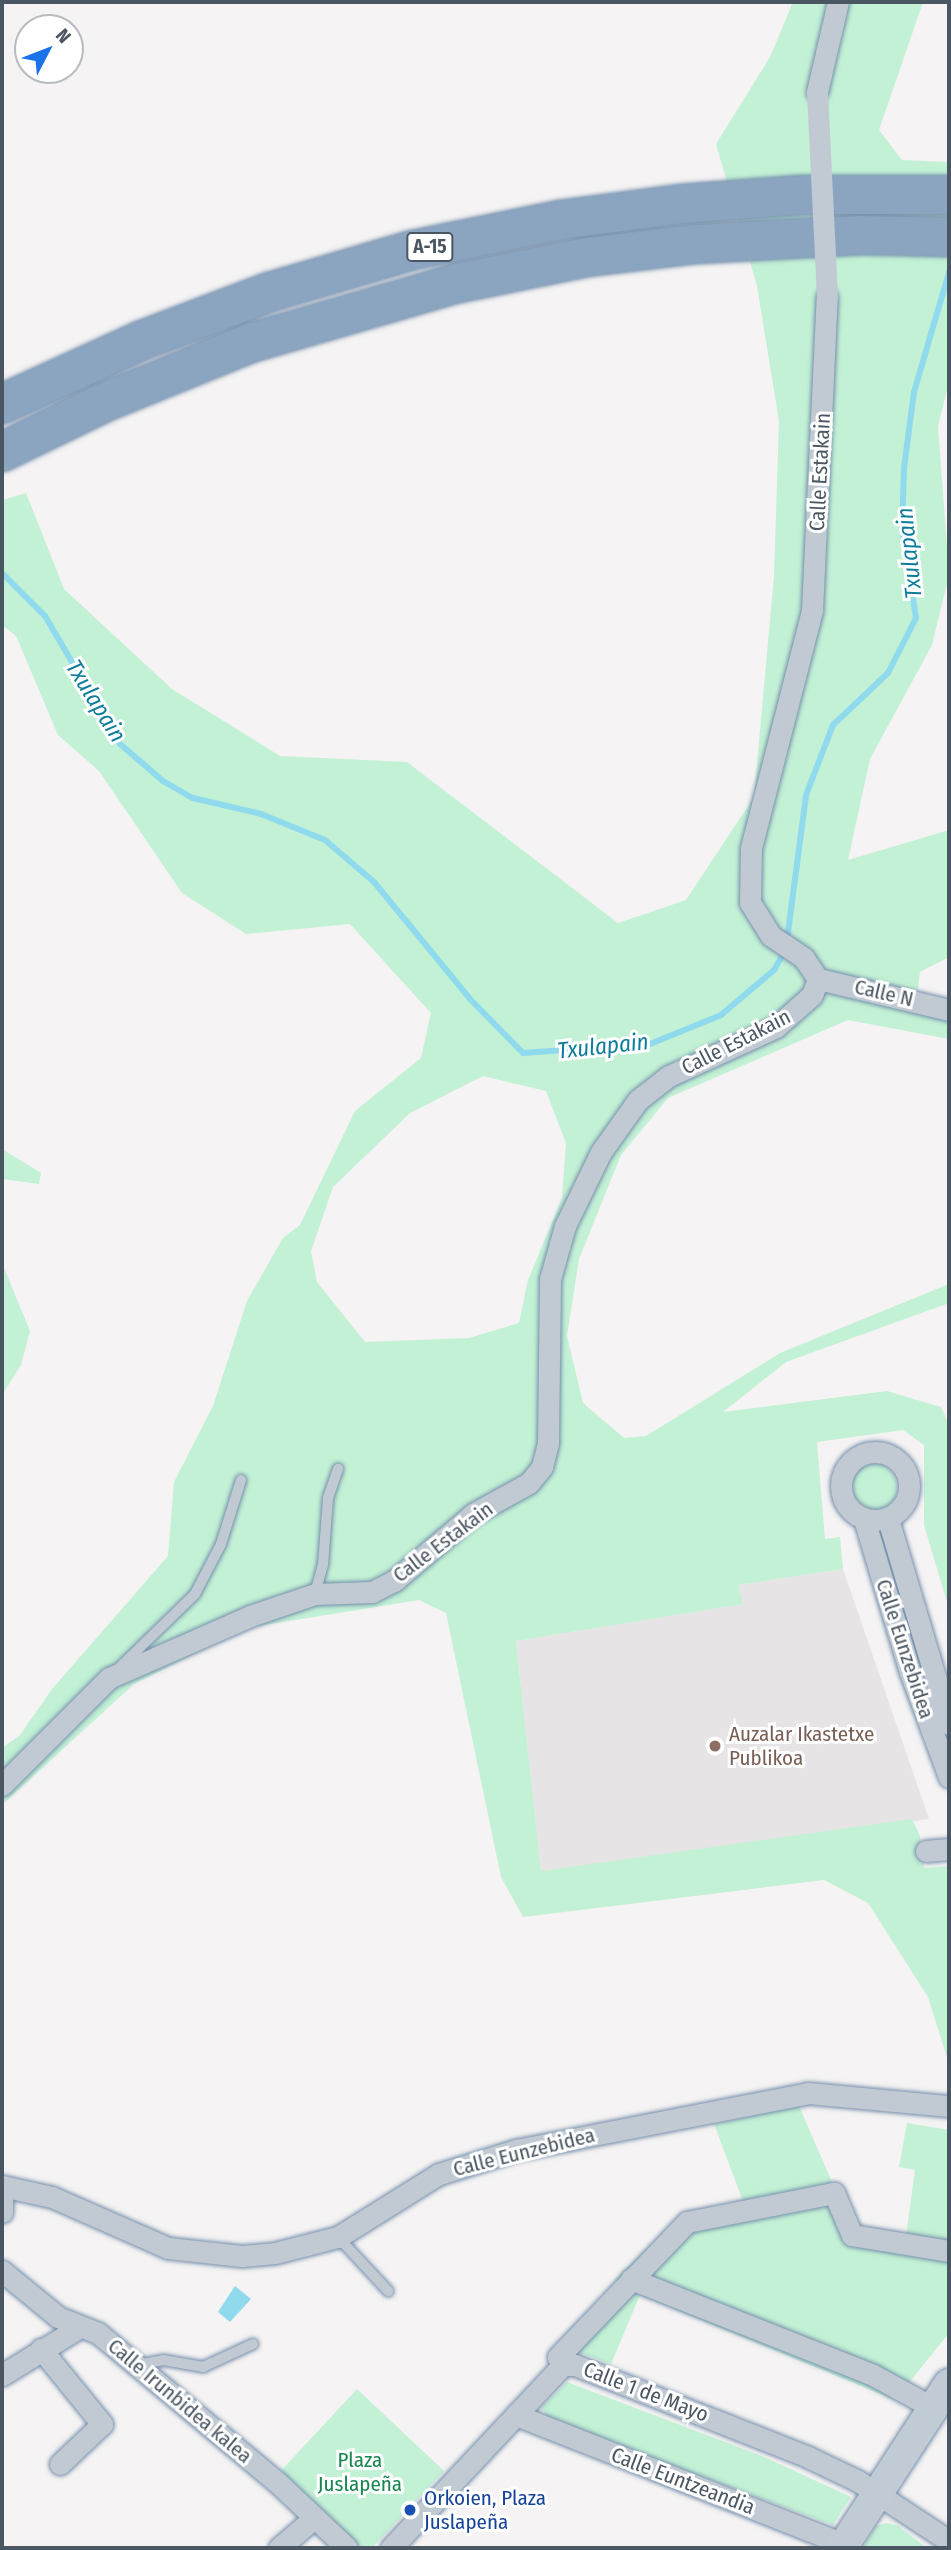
<!DOCTYPE html>
<meta charset="utf-8">
<style>
body{margin:0}
#map{position:relative;width:951px;height:2550px;overflow:hidden;background:#f5f3f3;font-family:"Fira Sans Condensed",sans-serif}
div>[style]{position:absolute}
.education>*{inset:0;background:#e6e4e5}
.green>*{inset:0;background:#c3f1d5}
.round{border-radius:50%}
.water>*{inset:0;background:#90daee}
.stream>*{height:6px;margin:-3px;padding:0 3px;transform-origin:3px;border-radius:3px;background:#90daee}
.roads{filter:drop-shadow(0 0 2px #7690ad) drop-shadow(0 0 2px #7690ad)}
.lane>*{height:10px;margin:-5px;padding:0 5px;transform-origin:5px;border-radius:5px;background:#c1cad2}
.street>*{height:21px;margin:-10.5px;padding:0 10.5px;transform-origin:10.5px;border-radius:10.5px;background:#c1cad2}
.street>.ring{margin:-10.5px;padding:0;box-sizing:content-box;background:none;border:21px solid #c1cad2;border-radius:50%}
.secondary>*{height:30px;margin:-15px;padding:0 15px;transform-origin:15px;border-radius:15px;background:#c1cbd6}
.highway>*{height:38px;margin:-19px;padding:0 19px;transform-origin:19px;border-radius:19px;background:#8ba5c1}
.street-bridge>*{height:21px;margin:-10.5px;padding:0 10.5px;transform-origin:10.5px;border-radius:10.5px;background:#c1cad2}
.dots>*{width:19px;height:19px;translate:-50% -50%;box-sizing:border-box;border:4px solid #fff;border-radius:50%}
span{translate:-50% -50%;white-space:nowrap;text-align:center;line-height:1.15;-webkit-text-stroke:6px #fff;paint-order:stroke}
.shield-label span{padding:2px 5px;background:#fff;border:2px solid;border-radius:5px;-webkit-text-stroke-width:0}
.shield-label{font-size:19px;color:#4a5661;font-weight:700}
.street-label{font-size:21px;color:#4a5661}
.education-label{font-size:21px;color:#785e54}
.left{translate:0 -50%;text-align:left}
.park-label{font-size:21px;color:#17864f}
.transit-label{font-size:21px;color:#164399}
.water-label{font-size:23px;color:#0c7c9b;font-style:italic}
.frame{position:absolute;inset:0;border:4px solid #4a5661;pointer-events:none}
.north{position:absolute;left:14px;top:14px;width:70px;height:70px;box-sizing:border-box;background:#fff;border:2px solid #b7bbc0;border-radius:50%;rotate:48deg;font-size:19px;font-weight:700;line-height:28px;text-align:center;color:#4a5661}
.north::after{content:'';display:block;margin:auto;width:24px;height:32px;background:#1a73e8;clip-path:polygon(50% 0,100% 100%,50% 72%,0 100%)}
</style>
<div id="map">
<div class="education">
<i style="clip-path:polygon(843px 1569px,929px 1819px,541px 1872px,516px 1641px,742px 1604px,738px 1585px)"></i>
</div>
<div class="green">
<i style="clip-path:polygon(evenodd,793px 2px,923px 2px,879px 130px,902px 160px,949px 162px,949px 382px,938px 426px,949px 575px,932px 645px,870px 759px,848px 860px,949px 830px,949px 957px,920px 972px,917px 997px,949px 1006px,949px 1039px,848px 1020px,668px 1098px,621px 1155px,579px 1259px,567px 1336px,583px 1403px,624px 1438px,646px 1436px,780px 1353px,949px 1284px,949px 1303px,786px 1362px,723px 1412px,887px 1391px,941px 1407px,949px 1425px,949px 1609px,924px 1525px,924px 1445px,903px 1430px,817px 1442px,825px 1539px,840px 1537px,843px 1569px,738px 1585px,743px 1604px,516px 1641px,541px 1871px,912px 1819px,920px 1836px,924px 1868px,949px 1866px,949px 2064px,928px 1997px,868px 1903px,824px 1880px,523px 1917px,501px 1877px,446px 1613px,419px 1600px,247px 1628px,134px 1684px,2px 1805px,2px 1748px,20px 1735px,52px 1689px,168px 1556px,174px 1482px,213px 1406px,247px 1301px,283px 1238px,300px 1225px,355px 1111px,421px 1058px,431px 1013px,350px 924px,246px 934px,182px 893px,99px 771px,58px 735px,16px 636px,2px 625px,2px 500px,26px 493px,64px 589px,172px 689px,280px 756px,407px 762px,618px 923px,686px 900px,754px 797px,774px 576px,779px 421px,757px 286px,716px 144px,770px 57px,793px 2px,483px 1076px,546px 1091px,566px 1143px,562px 1198px,528px 1280px,519px 1323px,469px 1338px,365px 1342px,317px 1282px,311px 1251px,333px 1187px,410px 1113px,483px 1076px)"></i>
<i style="clip-path:polygon(2px 1149px,41px 1173px,39px 1184px,2px 1179px)"></i>
<i style="clip-path:polygon(2px 1263px,30px 1331px,21px 1365px,2px 1395px)"></i>
<i class="round" style="left:849px;top:1463px;width:48px;height:48px"></i>
<i style="clip-path:polygon(799px 2106px,832px 2182px,831px 2205px,845px 2243px,949px 2259px,949px 2333px,895px 2400px,640px 2295px,611px 2364px,567px 2348px,627px 2287px,614px 2280px,678px 2219px,744px 2204px,714px 2124px)"></i>
<i style="clip-path:polygon(907px 2123px,949px 2130px,949px 2251px,905px 2244px,915px 2170px,899px 2167px)"></i>
<i style="clip-path:polygon(567px 2382px,762px 2456px,851px 2497px,833px 2525px,550px 2420px,541px 2408px)"></i>
<i style="clip-path:polygon(357px 2389px,444px 2471px,372px 2548px,355px 2548px,277px 2475px)"></i>
<i style="clip-path:polygon(887px 2523px,898px 2526px,927px 2548px,864px 2546px,876px 2526px)"></i>
</div>
<div class="water">
<i style="clip-path:polygon(235px 2286px,251px 2299px,230px 2322px,218px 2312px)"></i>
</div>
<div class="stream">
<i style="left:2px;top:573px;width:61px;rotate:45deg"></i>
<i style="left:45px;top:616px;width:148px;rotate:59.6deg"></i>
<i style="left:120px;top:744px;width:57px;rotate:40.7deg"></i>
<i style="left:163px;top:781px;width:34px;rotate:30deg"></i>
<i style="left:193px;top:798px;width:70px;rotate:13.2deg"></i>
<i style="left:261px;top:814px;width:69px;rotate:22.1deg"></i>
<i style="left:325px;top:840px;width:65px;rotate:40.6deg"></i>
<i style="left:374px;top:882px;width:151px;rotate:50.6deg"></i>
<i style="left:470px;top:999px;width:76px;rotate:45.5deg"></i>
<i style="left:523px;top:1053px;width:127px;rotate:-4.1deg"></i>
<i style="left:650px;top:1044px;width:77px;rotate:-22.2deg"></i>
<i style="left:721px;top:1015px;width:70px;rotate:-40.3deg"></i>
<i style="left:774px;top:970px;width:22px;rotate:-60deg"></i>
<i style="left:787px;top:940px;width:146px;rotate:-82.5deg"></i>
<i style="left:806px;top:795px;width:75px;rotate:-68.9deg"></i>
<i style="left:833px;top:725px;width:76px;rotate:-43.4deg"></i>
<i style="left:888px;top:673px;width:62px;rotate:-63deg"></i>
<i style="left:916px;top:618px;width:90px;rotate:-98.9deg"></i>
<i style="left:902px;top:529px;width:61px;rotate:-88.1deg"></i>
<i style="left:904px;top:468px;width:77px;rotate:-82.5deg"></i>
<i style="left:914px;top:392px;width:125px;rotate:-73.7deg"></i>
</div>
<div class="roads">
<div class="lane">
<i style="left:315px;top:1594px;width:30px;rotate:-75deg"></i>
<i style="left:323px;top:1565px;width:67px;rotate:-85.7deg"></i>
<i style="left:328px;top:1498px;width:31px;rotate:-71deg"></i>
<i style="left:120px;top:1667px;width:105px;rotate:-44.2deg"></i>
<i style="left:195px;top:1594px;width:56px;rotate:-62.5deg"></i>
<i style="left:221px;top:1544px;width:67px;rotate:-72.6deg"></i>
<i style="left:338px;top:2237px;width:74px;rotate:47.2deg"></i>
<i style="left:136px;top:2365px;width:27px;rotate:-10deg"></i>
<i style="left:163px;top:2360px;width:41px;rotate:9.9deg"></i>
<i style="left:203px;top:2367px;width:55px;rotate:-24.7deg"></i>
</div>
<div class="street">
<i style="left:817px;top:92px;width:92px;rotate:-76.9deg"></i>
<i style="left:818px;top:979px;width:135px;rotate:13.3deg"></i>
<i class="ring" style="left:841px;top:1452px;width:47px;height:47px"></i>
<i style="left:864px;top:1519px;width:160px;rotate:73.3deg"></i>
<i style="left:910px;top:1672px;width:112px;rotate:69.6deg"></i>
<i style="left:888px;top:1519px;width:214px;rotate:73.4deg"></i>
<i style="left:2px;top:1785px;width:151px;rotate:-45deg"></i>
<i style="left:109px;top:1678px;width:154px;rotate:-23.7deg"></i>
<i style="left:250px;top:1616px;width:69px;rotate:-18.7deg"></i>
<i style="left:315px;top:1594px;width:57px;rotate:-2deg"></i>
<i style="left:372px;top:1592px;width:25px;rotate:-27deg"></i>
<i style="left:394px;top:1581px;width:104px;rotate:-40.3deg"></i>
<i style="left:473px;top:1514px;width:64px;rotate:-29deg"></i>
<i style="left:529px;top:1483px;width:21px;rotate:-51deg"></i>
<i style="left:542px;top:1467px;width:25px;rotate:-76deg"></i>
<i style="left:548px;top:1443px;width:164px;rotate:-89.3deg"></i>
<i style="left:550px;top:1279px;width:55px;rotate:-74.2deg"></i>
<i style="left:565px;top:1226px;width:82px;rotate:-64.1deg"></i>
<i style="left:601px;top:1152px;width:64px;rotate:-54.6deg"></i>
<i style="left:638px;top:1100px;width:39px;rotate:-38deg"></i>
<i style="left:669px;top:1076px;width:118px;rotate:-24.6deg"></i>
<i style="left:776px;top:1027px;width:48px;rotate:-41.6deg"></i>
<i style="left:812px;top:995px;width:17px;rotate:-69deg"></i>
<i style="left:818px;top:979px;width:25px;rotate:-124deg"></i>
<i style="left:804px;top:958px;width:40px;rotate:-146deg"></i>
<i style="left:771px;top:936px;width:39px;rotate:-122deg"></i>
<i style="left:750px;top:903px;width:55px;rotate:-89deg"></i>
<i style="left:751px;top:848px;width:246px;rotate:-75.6deg"></i>
<i style="left:812px;top:610px;width:313px;rotate:-87.3deg"></i>
<i style="left:926px;top:1851px;width:23px;rotate:-5deg"></i>
<i style="left:2px;top:2186px;width:51px;rotate:12.4deg"></i>
<i style="left:52px;top:2197px;width:127px;rotate:23.7deg"></i>
<i style="left:168px;top:2248px;width:74px;rotate:6.2deg"></i>
<i style="left:242px;top:2256px;width:33px;rotate:-5deg"></i>
<i style="left:275px;top:2253px;width:65px;rotate:-14.3deg"></i>
<i style="left:338px;top:2237px;width:119px;rotate:-32deg"></i>
<i style="left:439px;top:2174px;width:81px;rotate:-17.3deg"></i>
<i style="left:516px;top:2150px;width:298px;rotate:-11deg"></i>
<i style="left:808px;top:2093px;width:142px;rotate:5.3deg"></i>
<i style="left:2px;top:2196px;width:16px;rotate:90deg"></i>
<i style="left:2px;top:2271px;width:72px;rotate:39.4deg"></i>
<i style="left:58px;top:2317px;width:43px;rotate:21.8deg"></i>
<i style="left:98px;top:2333px;width:233px;rotate:39.8deg"></i>
<i style="left:277px;top:2482px;width:96px;rotate:43.3deg"></i>
<i style="left:631px;top:2279px;width:260px;rotate:21.6deg"></i>
<i style="left:873px;top:2375px;width:67px;rotate:28.5deg"></i>
<i style="left:41px;top:2349px;width:97px;rotate:50.9deg"></i>
<i style="left:102px;top:2424px;width:58px;rotate:136.4deg"></i>
<i style="left:563px;top:2365px;width:9px;rotate:-122deg"></i>
<i style="left:558px;top:2357px;width:187px;rotate:-46.3deg"></i>
<i style="left:687px;top:2222px;width:150px;rotate:-11.2deg"></i>
<i style="left:834px;top:2193px;width:46px;rotate:66.8deg"></i>
<i style="left:852px;top:2235px;width:98px;rotate:9.4deg"></i>
<i style="left:2px;top:2375px;width:89px;rotate:-31.7deg"></i>
<i style="left:516px;top:2415px;width:352px;rotate:21.5deg"></i>
<i style="left:279px;top:2548px;width:46px;rotate:-40.6deg"></i>
<i style="left:391px;top:2548px;width:251px;rotate:-46.8deg"></i>
<i style="left:563px;top:2365px;width:12px"></i>
<i style="left:575px;top:2365px;width:251px;rotate:21.5deg"></i>
<i style="left:808px;top:2457px;width:55px;rotate:25.6deg"></i>
<i style="left:858px;top:2481px;width:109px;rotate:33.4deg"></i>
</div>
<div class="secondary">
<i style="left:842px;top:2548px;width:196px;rotate:-56.9deg"></i>
</div>
<div class="highway">
<i style="left:2px;top:404px;width:152px;rotate:-24.5deg"></i>
<i style="left:140px;top:341px;width:139px;rotate:-20.7deg"></i>
<i style="left:270px;top:292px;width:149px;rotate:-16.4deg"></i>
<i style="left:413px;top:250px;width:150px;rotate:-11.5deg"></i>
<i style="left:560px;top:220px;width:122px;rotate:-7.5deg"></i>
<i style="left:681px;top:204px;width:122px;rotate:-4.2deg"></i>
<i style="left:803px;top:195px;width:146px"></i>
<i style="left:2px;top:452px;width:114px;rotate:-25.9deg"></i>
<i style="left:105px;top:402px;width:157px;rotate:-22.1deg"></i>
<i style="left:250px;top:343px;width:216px;rotate:-16.1deg"></i>
<i style="left:458px;top:283px;width:132px;rotate:-11.4deg"></i>
<i style="left:587px;top:257px;width:110px;rotate:-6.8deg"></i>
<i style="left:696px;top:244px;width:166px;rotate:-3.1deg"></i>
<i style="left:862px;top:235px;width:87px;rotate:1.3deg"></i>
</div>
</div>
<div class="street-bridge">
<i style="left:817px;top:92px;width:205px;rotate:87.2deg"></i>
</div>
<div class="dots">
<i style="left:715px;top:1746px;background:#8d6e63"></i>
<i style="left:410px;top:2510px;background:#1a4fb4"></i>
</div>
<div class="shield-label">
<span style="left:430px;top:247px">A-15</span>
</div>
<div class="street-label">
<span style="left:820px;top:472px;rotate:-87deg">Calle Estakain</span>
<span style="left:884px;top:993px;rotate:13deg">Calle N</span>
<span style="left:736px;top:1042px;rotate:-27deg">Calle Estakain</span>
<span style="left:443px;top:1542px;rotate:-37deg">Calle Estakain</span>
<span style="left:905px;top:1649px;rotate:72deg">Calle Eunzebidea</span>
<span style="left:524px;top:2152px;rotate:-14deg">Calle Eunzebidea</span>
<span style="left:646px;top:2392px;rotate:21deg">Calle 1 de Mayo</span>
<span style="left:180px;top:2401px;rotate:40deg">Calle Irunbidea kalea</span>
<span style="left:683px;top:2481px;rotate:21deg">Calle Euntzeandia</span>
</div>
<div class="education-label">
<span class="left" style="left:729px;top:1746px">Auzalar Ikastetxe<br>Publikoa</span>
</div>
<div class="park-label">
<span style="left:360px;top:2472px">Plaza<br>Juslapeña</span>
</div>
<div class="transit-label">
<span class="left" style="left:424px;top:2510px">Orkoien, Plaza<br>Juslapeña</span>
</div>
<div class="water-label">
<span style="left:909px;top:553px;rotate:-96deg">Txulapain</span>
<span style="left:96px;top:701px;rotate:58deg">Txulapain</span>
<span style="left:603px;top:1046px;rotate:-6deg">Txulapain</span>
</div>
<div class="frame"></div>
<div class="north">N</div>
</div>
